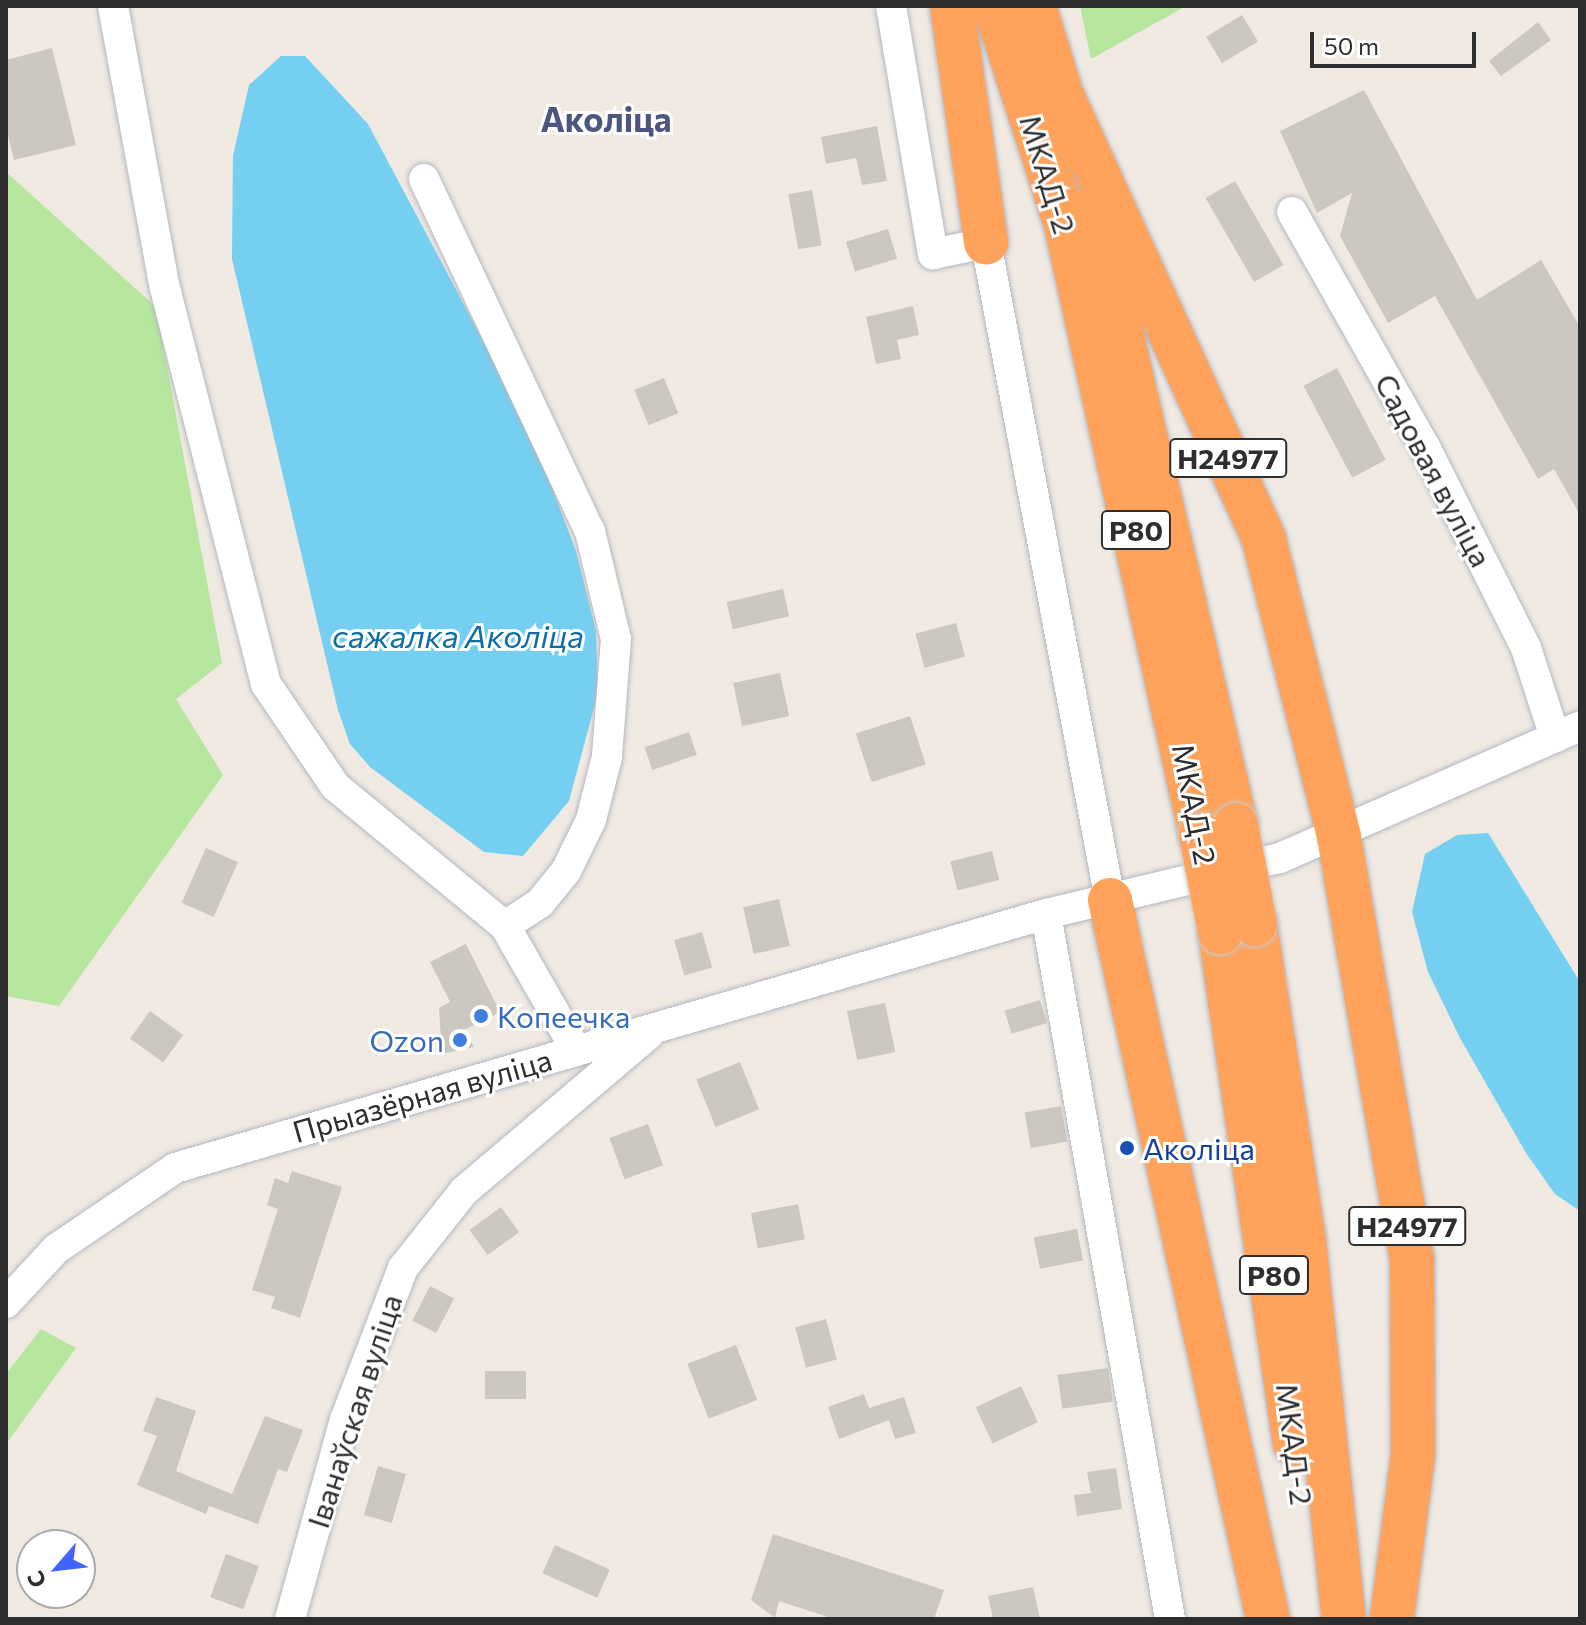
<!DOCTYPE html>
<meta charset="utf-8">
<style>
body{margin:0}
#map{position:relative;width:1586px;height:1625px;overflow:hidden;background:#efe9e1;font-family:Commissioner,sans-serif}
div>[style]{position:absolute}
.green>*{inset:0;background:#b6e59e}
.water>*{inset:0;background:#75cff0}
.building>*{inset:0;background:#cbc7bf;transform-origin:0 0}
.roads{filter:drop-shadow(0 0 2px #b4b7c1) drop-shadow(0 0 2px #b4b7c1)}
.minor>*{height:30px;margin:-15px;padding:0 15px;transform-origin:15px;border-radius:15px;background:#fff}
.highway>*{height:44px;margin:-22px;padding:0 22px;transform-origin:22px;border-radius:22px;background:#ffa35c}
.bridges{filter:drop-shadow(0 0 2px #c9c9c9) drop-shadow(0 0 2px #c9c9c9)}
.highway-bridge>*{height:44px;margin:-22px;padding:0 22px;transform-origin:22px;border-radius:22px;background:#ffa35c}
.dots>*{width:22px;height:22px;translate:-50% -50%;box-sizing:border-box;border:4px solid #fff;border-radius:50%}
span{translate:-50% -50%;white-space:nowrap;text-align:center;line-height:1.15;-webkit-text-stroke:6px #fff;paint-order:stroke}
.shield-label span{padding:2px 6px;background:#fff;border:2px solid;border-radius:6px;-webkit-text-stroke-width:0}
.shield-label{font-size:28px;color:#2e2e2e;font-weight:700}
.street-label{font-size:30px;color:#2e2e2e}
.shop-label{font-size:30px;color:#366cbe}
.left{translate:0 -50%;text-align:left}
.right{translate:-100% -50%;text-align:right}
.transit-label{font-size:30px;color:#164399}
.water-label{font-size:32px;color:#0d6fa3;font-style:italic}
.quarter-label{font-size:34px;color:#4d5680;font-weight:700}
.frame{position:absolute;inset:0;border:8px solid #2e2e2e;pointer-events:none}
.north{position:absolute;left:16px;top:1529px;width:80px;height:80px;box-sizing:border-box;background:#fff;border:2px solid #ababab;border-radius:50%;rotate:242deg;font-size:22px;font-weight:700;line-height:32px;text-align:center;color:#2e2e2e}
.north::after{content:'';display:block;margin:auto;width:28px;height:36px;background:#4264fb;clip-path:polygon(50% 0,100% 100%,50% 72%,0 100%)}
.scale{position:absolute;left:1310px;top:32px;width:166px;height:36px;box-sizing:border-box;border:4px solid #2e2e2e;border-top:0;padding-left:10px;font-size:24px;line-height:28px;white-space:nowrap;color:#2e2e2e;-webkit-text-stroke:6px #fff;paint-order:stroke}
</style>
<div id="map">
<div class="green">
<i style="clip-path:polygon(1080px 6px,1186px 6px,1091px 59px)"></i>
<i style="clip-path:polygon(6px 172px,156px 307px,222px 663px,176px 699px,223px 775px,59px 1006px,6px 996px)"></i>
<i style="clip-path:polygon(41px 1329px,76px 1348px,6px 1444px,6px 1374px)"></i>
</div>
<div class="water">
<i style="clip-path:polygon(281px 56px,305px 56px,368px 124px,529px 427px,576px 551px,596px 631px,598px 693px,569px 801px,523px 856px,484px 852px,370px 767px,350px 744px,338px 710px,232px 259px,233px 156px,249px 85px)"></i>
<i style="clip-path:polygon(1488px 833px,1580px 982px,1580px 1211px,1555px 1194px,1526px 1153px,1460px 1038px,1428px 972px,1412px 912px,1425px 854px,1457px 835px)"></i>
</div>
<div class="building">
<i style="left:1242px;top:15px;width:31px;height:42px;rotate:59deg"></i>
<i style="clip-path:polygon(1538px 22px,1551px 40px,1501px 76px,1489px 61px)"></i>
<i style="clip-path:polygon(52px 48px,76px 145px,14px 160px,6px 128px,6px 60px)"></i>
<i style="clip-path:polygon(1364px 90px,1477px 300px,1541px 260px,1580px 327px,1580px 515px,1554px 469px,1538px 479px,1435px 296px,1388px 323px,1340px 236px,1352px 193px,1317px 213px,1280px 131px)"></i>
<i style="clip-path:polygon(877px 126px,887px 181px,862px 185px,856px 158px,826px 164px,821px 137px)"></i>
<i style="left:1235px;top:181px;width:97px;height:34px;rotate:60deg"></i>
<i style="left:812px;top:190px;width:56px;height:24px;rotate:80deg"></i>
<i style="left:888px;top:229px;width:31px;height:44px;rotate:73deg"></i>
<i style="clip-path:polygon(913px 306px,919px 335px,897px 340px,901px 359px,876px 364px,866px 317px)"></i>
<i style="left:1337px;top:368px;width:104px;height:38px;rotate:62deg"></i>
<i style="left:664px;top:378px;width:38px;height:32px;rotate:68deg"></i>
<i style="left:783px;top:589px;width:28px;height:58px;rotate:77deg"></i>
<i style="left:956px;top:623px;width:35px;height:42px;rotate:75deg"></i>
<i style="left:780px;top:673px;width:44px;height:48px;rotate:78deg"></i>
<i style="left:910px;top:716px;width:51px;height:57px;rotate:72deg"></i>
<i style="left:689px;top:732px;width:24px;height:47px;rotate:71deg"></i>
<i style="left:206px;top:848px;width:35px;height:60px;rotate:24deg"></i>
<i style="left:992px;top:851px;width:30px;height:43px;rotate:76deg"></i>
<i style="left:779px;top:899px;width:48px;height:37px;rotate:77deg"></i>
<i style="left:702px;top:932px;width:37px;height:29px;rotate:74deg"></i>
<i style="clip-path:polygon(466px 944px,500px 1012px,464px 1030px,474px 1047px,442px 1054px,439px 1008px,450px 1002px,430px 962px)"></i>
<i style="left:1040px;top:1000px;width:24px;height:37px;rotate:73deg"></i>
<i style="left:885px;top:1003px;width:50px;height:39px;rotate:78deg"></i>
<i style="left:150px;top:1011px;width:41px;height:34px;rotate:36deg"></i>
<i style="left:740px;top:1062px;width:51px;height:47px;rotate:68deg"></i>
<i style="left:1061px;top:1106px;width:36px;height:37px;rotate:80deg"></i>
<i style="left:648px;top:1124px;width:44px;height:41px;rotate:70deg"></i>
<i style="clip-path:polygon(292px 1171px,342px 1187px,300px 1318px,271px 1308px,275px 1297px,252px 1290px,278px 1209px,267px 1205px,275px 1178px,288px 1183px)"></i>
<i style="left:798px;top:1204px;width:36px;height:48px;rotate:79deg"></i>
<i style="left:501px;top:1207px;width:31px;height:39px;rotate:54deg"></i>
<i style="left:1077px;top:1229px;width:32px;height:44px;rotate:79deg"></i>
<i style="left:430px;top:1286px;width:27px;height:39px;rotate:27deg"></i>
<i style="left:826px;top:1319px;width:42px;height:32px;rotate:75deg"></i>
<i style="left:736px;top:1345px;width:59px;height:52px;rotate:69deg"></i>
<i style="left:1108px;top:1368px;width:34px;height:51px;rotate:82deg"></i>
<i style="left:485px;top:1371px;width:41px;height:28px"></i>
<i style="left:1021px;top:1386px;width:40px;height:50px;rotate:65deg"></i>
<i style="clip-path:polygon(864px 1394px,869px 1408px,904px 1397px,916px 1433px,895px 1439px,889px 1420px,839px 1439px,828px 1407px)"></i>
<i style="clip-path:polygon(156px 1397px,196px 1411px,176px 1471px,232px 1494px,265px 1416px,303px 1430px,287px 1472px,278px 1469px,258px 1524px,209px 1506px,206px 1514px,137px 1485px,157px 1436px,143px 1431px)"></i>
<i style="left:378px;top:1466px;width:29px;height:51px;rotate:16deg"></i>
<i style="clip-path:polygon(1116px 1468px,1122px 1509px,1077px 1516px,1074px 1495px,1091px 1493px,1087px 1472px)"></i>
<i style="clip-path:polygon(773px 1534px,944px 1590px,934px 1619px,834px 1619px,779px 1601px,775px 1618px,751px 1600px)"></i>
<i style="left:555px;top:1545px;width:60px;height:31px;rotate:24deg"></i>
<i style="left:226px;top:1554px;width:35px;height:46px;rotate:20deg"></i>
<i style="clip-path:polygon(1033px 1587px,1040px 1619px,993px 1619px,988px 1596px)"></i>
</div>
<div class="roads">
<div class="minor">
<i style="left:113px;top:6px;width:287px;rotate:79.6deg"></i>
<i style="left:165px;top:288px;width:409px;rotate:75.7deg"></i>
<i style="left:266px;top:684px;width:123px;rotate:55.9deg"></i>
<i style="left:335px;top:786px;width:220px;rotate:39.5deg"></i>
<i style="left:505px;top:926px;width:143px;rotate:60.2deg"></i>
<i style="left:891px;top:6px;width:252px;rotate:80.4deg"></i>
<i style="left:933px;top:254px;width:54px;rotate:-11.7deg"></i>
<i style="left:986px;top:243px;width:669px;rotate:79.31deg"></i>
<i style="left:424px;top:179px;width:389px;rotate:64.8deg"></i>
<i style="left:590px;top:531px;width:111px;rotate:76.5deg"></i>
<i style="left:616px;top:639px;width:118px;rotate:94.4deg"></i>
<i style="left:607px;top:757px;width:65px;rotate:104.3deg"></i>
<i style="left:591px;top:820px;width:57px;rotate:116.1deg"></i>
<i style="left:566px;top:871px;width:41px;rotate:129.1deg"></i>
<i style="left:540px;top:903px;width:42px;rotate:146.7deg"></i>
<i style="left:1292px;top:212px;width:270px;rotate:60.5deg"></i>
<i style="left:1425px;top:447px;width:225px;rotate:63.3deg"></i>
<i style="left:1526px;top:648px;width:94px;rotate:72deg"></i>
<i style="left:1046px;top:914px;width:716px;rotate:80.02deg"></i>
<i style="left:6px;top:1303px;width:74px;rotate:-47.2deg"></i>
<i style="left:56px;top:1249px;width:144px;rotate:-34.2deg"></i>
<i style="left:175px;top:1168px;width:907px;rotate:-16.26deg"></i>
<i style="left:1046px;top:914px;width:241px;rotate:-13.5deg"></i>
<i style="left:1280px;top:858px;width:328px;rotate:-23.7deg"></i>
<i style="left:290px;top:1619px;width:206px;rotate:-74.6deg"></i>
<i style="left:345px;top:1420px;width:163px;rotate:-69.1deg"></i>
<i style="left:403px;top:1268px;width:98px;rotate:-51.6deg"></i>
<i style="left:464px;top:1191px;width:243px;rotate:-40.3deg"></i>
</div>
<div class="highway">
<i style="left:952px;top:6px;width:239px;rotate:81.8deg"></i>
<i style="left:995px;top:6px;width:230px;rotate:72deg"></i>
<i style="left:1066px;top:225px;width:625px;rotate:77.52deg"></i>
<i style="left:1034px;top:6px;width:126px;rotate:72.9deg"></i>
<i style="left:1063px;top:98px;width:486px;rotate:65.5deg"></i>
<i style="left:1264px;top:540px;width:306px;rotate:75.8deg"></i>
<i style="left:1339px;top:837px;width:427px;rotate:80.2deg"></i>
<i style="left:1412px;top:1258px;width:197px;rotate:89.7deg"></i>
<i style="left:1413px;top:1455px;width:165px;rotate:97.3deg"></i>
<i style="left:1092px;top:208px;width:634px;rotate:76.86deg"></i>
<i style="left:1110px;top:900px;width:736px;rotate:77.61deg"></i>
<i style="left:1255px;top:924px;width:321px;rotate:81.2deg"></i>
<i style="left:1304px;top:1241px;width:380px;rotate:84deg"></i>
<i style="left:1220px;top:932px;width:517px;rotate:81.67deg"></i>
</div>
</div>
<div class="bridges">
<div class="highway-bridge">
<i style="left:1236px;top:825px;width:101px;rotate:79.1deg"></i>
<i style="left:1201px;top:835px;width:99px;rotate:78.9deg"></i>
</div>
</div>
<div class="dots">
<i style="left:481px;top:1016px;background:#3f7fe0"></i>
<i style="left:460px;top:1040px;background:#3f7fe0"></i>
<i style="left:1127px;top:1148px;background:#1a4fb4"></i>
</div>
<div class="shield-label">
<span style="left:1228px;top:458px">Н24977</span>
<span style="left:1136px;top:530px">Р80</span>
<span style="left:1407px;top:1226px">Н24977</span>
<span style="left:1274px;top:1275px">Р80</span>
</div>
<div class="street-label">
<span style="left:1048px;top:174px;rotate:73deg">МКАД-2</span>
<span style="left:1434px;top:470px;rotate:62deg">Садовая вуліца</span>
<span style="left:1195px;top:804px;rotate:79deg">МКАД-2</span>
<span style="left:422px;top:1095px;rotate:-16deg">Прыазёрная вуліца</span>
<span style="left:354px;top:1411px;rotate:-72deg">Іванаўская вуліца</span>
<span style="left:1295px;top:1444px;rotate:83deg">МКАД-2</span>
</div>
<div class="shop-label">
<span class="left" style="left:497px;top:1016px">Копеечка</span>
<span class="right" style="left:444px;top:1040px">Ozon</span>
</div>
<div class="transit-label">
<span class="left" style="left:1143px;top:1148px">Аколіца</span>
</div>
<div class="water-label">
<span style="left:458px;top:635px">сажалка Аколіца</span>
</div>
<div class="quarter-label">
<span style="left:606px;top:119px">Аколіца</span>
</div>
<div class="frame"></div>
<div class="north">С</div>
<div class="scale">50 m</div>
</div>
